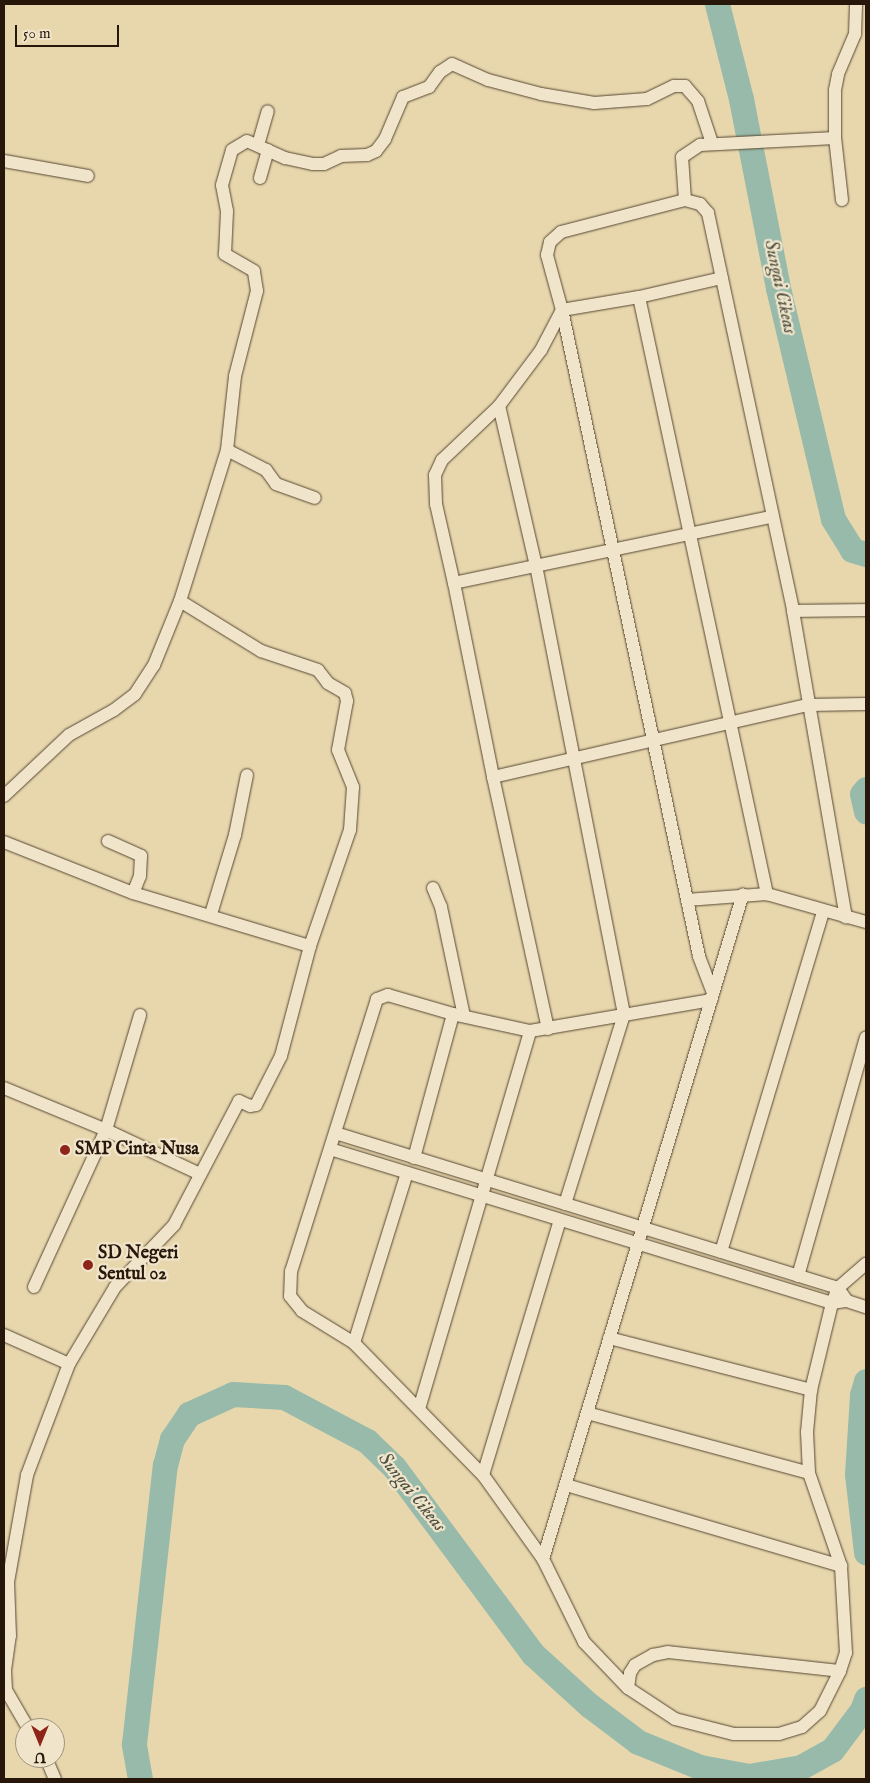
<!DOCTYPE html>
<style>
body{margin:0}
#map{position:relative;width:870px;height:1783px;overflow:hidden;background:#e8d7ad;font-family:"IM FELL English",serif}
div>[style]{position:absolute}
.river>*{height:25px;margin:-12.5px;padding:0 12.5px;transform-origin:12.5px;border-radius:12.5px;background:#97baab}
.roads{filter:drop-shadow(0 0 1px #564733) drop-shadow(0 0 1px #564733)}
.street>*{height:12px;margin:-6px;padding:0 6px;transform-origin:6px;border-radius:6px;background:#f0e5ca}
.dots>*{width:14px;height:14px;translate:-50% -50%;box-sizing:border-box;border:2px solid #f0e5ca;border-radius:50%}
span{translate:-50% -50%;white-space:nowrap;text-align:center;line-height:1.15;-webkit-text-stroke:4.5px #f0e5ca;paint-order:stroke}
.poi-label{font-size:18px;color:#26170a;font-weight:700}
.left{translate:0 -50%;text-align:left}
.water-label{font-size:19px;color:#4e5042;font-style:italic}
.frame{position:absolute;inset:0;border:5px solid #26170a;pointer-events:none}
.north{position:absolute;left:15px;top:1718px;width:50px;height:50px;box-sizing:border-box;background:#f0e5ca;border:1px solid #9f937d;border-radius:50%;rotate:180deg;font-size:14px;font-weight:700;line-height:20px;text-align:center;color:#26170a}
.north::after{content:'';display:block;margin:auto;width:18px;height:22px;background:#8f2418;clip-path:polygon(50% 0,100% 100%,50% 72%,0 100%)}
.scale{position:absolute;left:15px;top:25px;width:104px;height:22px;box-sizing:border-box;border:2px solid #26170a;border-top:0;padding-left:6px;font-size:15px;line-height:18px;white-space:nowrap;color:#26170a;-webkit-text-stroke:4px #f0e5ca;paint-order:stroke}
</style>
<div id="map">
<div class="river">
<i style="left:717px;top:4px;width:98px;rotate:75.8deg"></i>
<i style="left:741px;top:99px;width:193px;rotate:78.9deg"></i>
<i style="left:778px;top:288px;width:237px;rotate:76.6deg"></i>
<i style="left:833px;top:519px;width:36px;rotate:58deg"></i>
<i style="left:852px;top:550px;width:15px;rotate:16deg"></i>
<i style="left:866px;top:789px;width:6px;rotate:129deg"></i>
<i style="left:862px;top:794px;width:18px;rotate:77deg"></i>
<i style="left:866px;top:1381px;width:15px;rotate:106deg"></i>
<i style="left:862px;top:1395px;width:79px;rotate:93.6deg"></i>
<i style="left:857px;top:1474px;width:79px;rotate:83.4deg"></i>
<i style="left:140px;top:1779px;width:36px;rotate:-100deg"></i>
<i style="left:134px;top:1744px;width:281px;rotate:-83.7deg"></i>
<i style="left:165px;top:1465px;width:27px;rotate:-75deg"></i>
<i style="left:172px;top:1439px;width:30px;rotate:-56deg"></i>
<i style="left:189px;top:1414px;width:48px;rotate:-24.4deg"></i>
<i style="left:233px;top:1394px;width:51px;rotate:3.4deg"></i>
<i style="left:284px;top:1397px;width:94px;rotate:27.9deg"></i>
<i style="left:367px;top:1441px;width:37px;rotate:44deg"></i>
<i style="left:394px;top:1467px;width:233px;rotate:53.4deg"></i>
<i style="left:533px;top:1654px;width:76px;rotate:42.3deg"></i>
<i style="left:589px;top:1705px;width:61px;rotate:37.1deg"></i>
<i style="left:638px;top:1742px;width:67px;rotate:22deg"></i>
<i style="left:700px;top:1767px;width:50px;rotate:10.4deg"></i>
<i style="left:749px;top:1776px;width:53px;rotate:-9.8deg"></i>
<i style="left:801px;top:1767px;width:35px;rotate:-29deg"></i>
<i style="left:832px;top:1750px;width:50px;rotate:-53.1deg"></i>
<i style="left:862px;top:1710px;width:12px;rotate:-70deg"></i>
</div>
<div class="roads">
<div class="street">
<i style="left:258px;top:145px;width:35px;rotate:-74deg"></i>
<i style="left:4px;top:161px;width:85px;rotate:10.1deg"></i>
<i style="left:260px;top:178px;width:29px;rotate:-74deg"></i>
<i style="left:685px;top:200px;width:43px;rotate:-94deg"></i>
<i style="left:682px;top:157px;width:22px;rotate:-34deg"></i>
<i style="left:700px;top:145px;width:135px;rotate:-3deg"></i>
<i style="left:842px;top:200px;width:62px;rotate:-96.4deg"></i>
<i style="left:835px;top:138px;width:48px;rotate:-90deg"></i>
<i style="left:835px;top:90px;width:16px;rotate:-79deg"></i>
<i style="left:838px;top:74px;width:43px;rotate:-67deg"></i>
<i style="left:855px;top:34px;width:30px;rotate:-88deg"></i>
<i style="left:639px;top:297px;width:611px;rotate:77.9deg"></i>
<i style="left:499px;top:406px;width:79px;rotate:136.5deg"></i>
<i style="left:442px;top:460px;width:17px;rotate:115deg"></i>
<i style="left:435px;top:475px;width:29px;rotate:88deg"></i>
<i style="left:436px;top:504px;width:81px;rotate:77.2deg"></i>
<i style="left:454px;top:583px;width:324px;rotate:-11.8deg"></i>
<i style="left:227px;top:450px;width:44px;rotate:27.1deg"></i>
<i style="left:266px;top:470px;width:17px;rotate:54deg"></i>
<i style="left:276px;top:484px;width:41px;rotate:19.7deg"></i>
<i style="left:454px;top:583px;width:198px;rotate:78.6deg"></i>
<i style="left:793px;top:611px;width:73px;rotate:-0.8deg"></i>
<i style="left:4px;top:796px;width:89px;rotate:-43.2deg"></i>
<i style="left:69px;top:735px;width:51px;rotate:-29.1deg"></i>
<i style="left:114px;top:710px;width:26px;rotate:-37deg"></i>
<i style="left:135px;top:694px;width:35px;rotate:-57deg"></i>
<i style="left:154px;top:665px;width:69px;rotate:-67.9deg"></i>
<i style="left:180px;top:601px;width:158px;rotate:-72.7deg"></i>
<i style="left:227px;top:450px;width:74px;rotate:-83.8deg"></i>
<i style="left:235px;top:376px;width:88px;rotate:-75.5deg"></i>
<i style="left:257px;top:291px;width:20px;rotate:-99deg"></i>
<i style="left:254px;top:271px;width:34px;rotate:-150deg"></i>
<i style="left:225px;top:254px;width:43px;rotate:-87.3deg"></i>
<i style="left:227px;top:211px;width:26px;rotate:-101deg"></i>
<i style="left:222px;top:185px;width:36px;rotate:-74deg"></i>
<i style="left:232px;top:150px;width:17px;rotate:-31deg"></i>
<i style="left:247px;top:141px;width:42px;rotate:24.1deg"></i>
<i style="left:285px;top:158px;width:29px;rotate:12deg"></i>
<i style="left:313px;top:164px;width:11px"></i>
<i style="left:324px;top:164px;width:19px;rotate:-25deg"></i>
<i style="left:341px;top:156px;width:26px;rotate:-2deg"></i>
<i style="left:367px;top:155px;width:10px;rotate:-24deg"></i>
<i style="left:376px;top:151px;width:15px;rotate:-53deg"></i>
<i style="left:385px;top:139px;width:46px;rotate:-66.8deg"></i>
<i style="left:403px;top:97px;width:28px;rotate:-21deg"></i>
<i style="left:429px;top:87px;width:19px;rotate:-54deg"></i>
<i style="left:440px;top:72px;width:14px;rotate:-34deg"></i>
<i style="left:452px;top:64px;width:39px;rotate:24deg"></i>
<i style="left:488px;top:80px;width:55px;rotate:14.8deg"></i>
<i style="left:541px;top:94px;width:54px;rotate:9.6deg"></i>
<i style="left:594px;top:103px;width:53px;rotate:-4.3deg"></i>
<i style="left:647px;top:99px;width:30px;rotate:-26deg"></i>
<i style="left:674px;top:86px;width:11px"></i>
<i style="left:685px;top:86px;width:20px;rotate:49deg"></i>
<i style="left:698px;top:101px;width:44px;rotate:71.6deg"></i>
<i style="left:108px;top:841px;width:36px;rotate:24deg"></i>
<i style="left:141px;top:856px;width:20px;rotate:93deg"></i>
<i style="left:140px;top:876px;width:18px;rotate:112deg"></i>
<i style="left:4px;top:842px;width:139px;rotate:21.6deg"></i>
<i style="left:133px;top:893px;width:185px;rotate:16.7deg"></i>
<i style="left:433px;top:888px;width:21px;rotate:67deg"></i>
<i style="left:441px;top:907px;width:111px;rotate:78.1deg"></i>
<i style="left:687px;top:900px;width:80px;rotate:-4.3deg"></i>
<i style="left:767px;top:894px;width:103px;rotate:15.8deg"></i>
<i style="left:211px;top:914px;width:83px;rotate:-73.1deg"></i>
<i style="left:235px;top:835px;width:61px;rotate:-78.7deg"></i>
<i style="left:713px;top:993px;width:40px;rotate:-111deg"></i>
<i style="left:699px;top:956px;width:660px;rotate:-101.97deg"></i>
<i style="left:562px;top:310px;width:57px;rotate:-105.3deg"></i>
<i style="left:547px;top:255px;width:13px;rotate:-77deg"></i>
<i style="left:550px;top:242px;width:15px;rotate:-42deg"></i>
<i style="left:561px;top:232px;width:128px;rotate:-14.5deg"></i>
<i style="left:685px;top:200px;width:16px;rotate:15deg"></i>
<i style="left:700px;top:204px;width:12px;rotate:48deg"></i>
<i style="left:708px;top:213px;width:407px;rotate:77.9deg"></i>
<i style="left:793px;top:611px;width:311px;rotate:80.2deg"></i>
<i style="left:548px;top:1029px;width:258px;rotate:-102.3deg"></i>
<i style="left:493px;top:777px;width:323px;rotate:-12.9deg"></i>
<i style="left:808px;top:705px;width:58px;rotate:-1deg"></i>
<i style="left:530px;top:1031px;width:79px;rotate:-167.6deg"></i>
<i style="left:453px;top:1014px;width:68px;rotate:-163.7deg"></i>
<i style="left:388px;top:995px;width:12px;rotate:160deg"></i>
<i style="left:377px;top:999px;width:285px;rotate:107.5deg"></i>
<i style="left:291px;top:1271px;width:25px;rotate:92deg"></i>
<i style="left:290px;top:1296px;width:19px;rotate:51deg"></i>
<i style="left:302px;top:1311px;width:61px;rotate:31.6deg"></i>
<i style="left:354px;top:1343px;width:185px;rotate:45.7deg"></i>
<i style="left:483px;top:1475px;width:103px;rotate:54.5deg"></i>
<i style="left:543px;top:1559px;width:93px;rotate:63.7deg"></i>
<i style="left:584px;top:1642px;width:64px;rotate:46.3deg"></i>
<i style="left:628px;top:1688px;width:56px;rotate:33.4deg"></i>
<i style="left:675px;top:1719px;width:61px;rotate:14.3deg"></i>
<i style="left:734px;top:1734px;width:45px"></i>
<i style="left:779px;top:1734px;width:24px;rotate:-17deg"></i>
<i style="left:802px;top:1727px;width:24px;rotate:-42deg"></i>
<i style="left:820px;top:1711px;width:45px;rotate:-63.4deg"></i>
<i style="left:840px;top:1671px;width:19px;rotate:-72deg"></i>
<i style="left:846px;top:1653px;width:87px;rotate:-93.3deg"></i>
<i style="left:841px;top:1566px;width:98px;rotate:-109deg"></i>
<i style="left:809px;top:1473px;width:41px;rotate:-92.8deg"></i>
<i style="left:807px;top:1432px;width:42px;rotate:-84.6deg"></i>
<i style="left:811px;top:1390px;width:89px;rotate:-76.4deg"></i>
<i style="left:832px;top:1303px;width:16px;rotate:-68deg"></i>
<i style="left:838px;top:1288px;width:37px;rotate:-41deg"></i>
<i style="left:4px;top:1088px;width:110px;rotate:22.4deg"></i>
<i style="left:106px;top:1130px;width:104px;rotate:25.1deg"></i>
<i style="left:330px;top:1149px;width:525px;rotate:17.05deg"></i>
<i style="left:832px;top:1303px;width:15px;rotate:-8deg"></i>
<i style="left:847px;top:1301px;width:16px;rotate:-125deg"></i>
<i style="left:838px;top:1288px;width:526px;rotate:-162.87deg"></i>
<i style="left:414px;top:1158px;width:149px;rotate:-74.8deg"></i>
<i style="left:565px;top:1204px;width:199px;rotate:-72.7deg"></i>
<i style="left:624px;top:1014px;width:457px;rotate:-101.1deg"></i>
<i style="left:536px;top:566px;width:164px;rotate:-103deg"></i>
<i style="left:499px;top:406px;width:70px;rotate:-53.1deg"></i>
<i style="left:541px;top:350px;width:45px;rotate:-62.3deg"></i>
<i style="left:562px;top:310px;width:78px;rotate:-9.6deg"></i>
<i style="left:639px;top:297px;width:85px;rotate:-12.9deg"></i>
<i style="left:721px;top:1252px;width:356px;rotate:-73.3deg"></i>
<i style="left:798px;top:1276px;width:248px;rotate:-74.1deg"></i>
<i style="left:34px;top:1287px;width:173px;rotate:-65.4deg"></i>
<i style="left:106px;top:1130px;width:120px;rotate:-73.5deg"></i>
<i style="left:847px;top:1301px;width:20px;rotate:18deg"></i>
<i style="left:4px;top:1335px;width:71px;rotate:24deg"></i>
<i style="left:69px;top:1364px;width:90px;rotate:-59.1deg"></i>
<i style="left:115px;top:1287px;width:86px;rotate:-46.4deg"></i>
<i style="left:174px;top:1225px;width:140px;rotate:-62.3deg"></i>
<i style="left:239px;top:1101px;width:12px;rotate:24deg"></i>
<i style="left:250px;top:1106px;width:6px;rotate:-9deg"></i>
<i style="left:256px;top:1105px;width:55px;rotate:-63deg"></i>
<i style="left:281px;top:1056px;width:114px;rotate:-75.2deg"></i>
<i style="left:310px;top:946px;width:123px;rotate:-71deg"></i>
<i style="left:350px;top:830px;width:43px;rotate:-86deg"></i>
<i style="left:353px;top:787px;width:40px;rotate:-112deg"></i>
<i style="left:338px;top:750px;width:50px;rotate:-79.6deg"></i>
<i style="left:347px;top:701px;width:8px;rotate:-104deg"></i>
<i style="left:345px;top:693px;width:20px;rotate:-150deg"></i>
<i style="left:328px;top:683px;width:16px;rotate:-128deg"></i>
<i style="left:318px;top:670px;width:60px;rotate:-161.6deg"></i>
<i style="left:261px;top:651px;width:95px;rotate:-148.3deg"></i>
<i style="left:609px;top:1338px;width:209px;rotate:14.4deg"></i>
<i style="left:354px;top:1343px;width:178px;rotate:-72.7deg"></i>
<i style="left:419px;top:1409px;width:394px;rotate:-73.6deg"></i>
<i style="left:530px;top:1031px;width:184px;rotate:-9.7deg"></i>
<i style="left:587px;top:1413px;width:230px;rotate:15.1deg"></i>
<i style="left:483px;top:1475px;width:266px;rotate:-73.2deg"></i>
<i style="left:566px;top:1485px;width:287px;rotate:16.4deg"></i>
<i style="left:543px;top:1559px;width:694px;rotate:-73.26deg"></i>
<i style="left:628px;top:1688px;width:15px;rotate:-82deg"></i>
<i style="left:630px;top:1673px;width:9px;rotate:-58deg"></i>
<i style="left:635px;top:1665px;width:21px;rotate:-29deg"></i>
<i style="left:653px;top:1655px;width:15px;rotate:-11deg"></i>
<i style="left:668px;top:1652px;width:173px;rotate:6.3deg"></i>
<i style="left:28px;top:1728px;width:44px;rotate:-120.1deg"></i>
<i style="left:6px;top:1690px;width:20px;rotate:-93deg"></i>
<i style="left:5px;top:1670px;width:34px;rotate:-82deg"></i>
<i style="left:10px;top:1636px;width:54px;rotate:-92.1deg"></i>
<i style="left:8px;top:1582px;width:109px;rotate:-79.9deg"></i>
<i style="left:27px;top:1475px;width:119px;rotate:-69.3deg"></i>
<i style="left:46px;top:1758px;width:23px;rotate:67deg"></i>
</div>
</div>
<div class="dots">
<i style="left:65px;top:1150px;background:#8f2418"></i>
<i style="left:88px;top:1265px;background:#8f2418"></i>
</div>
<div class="poi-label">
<span class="left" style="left:75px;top:1150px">SMP Cinta Nusa</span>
<span class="left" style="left:98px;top:1265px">SD Negeri<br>Sentul 02</span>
</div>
<div class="water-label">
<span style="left:779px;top:287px;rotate:78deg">Sungai Cikeas</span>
<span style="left:411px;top:1493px;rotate:51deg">Sungai Cikeas</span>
</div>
<div class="frame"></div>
<div class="north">U</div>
<div class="scale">50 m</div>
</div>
